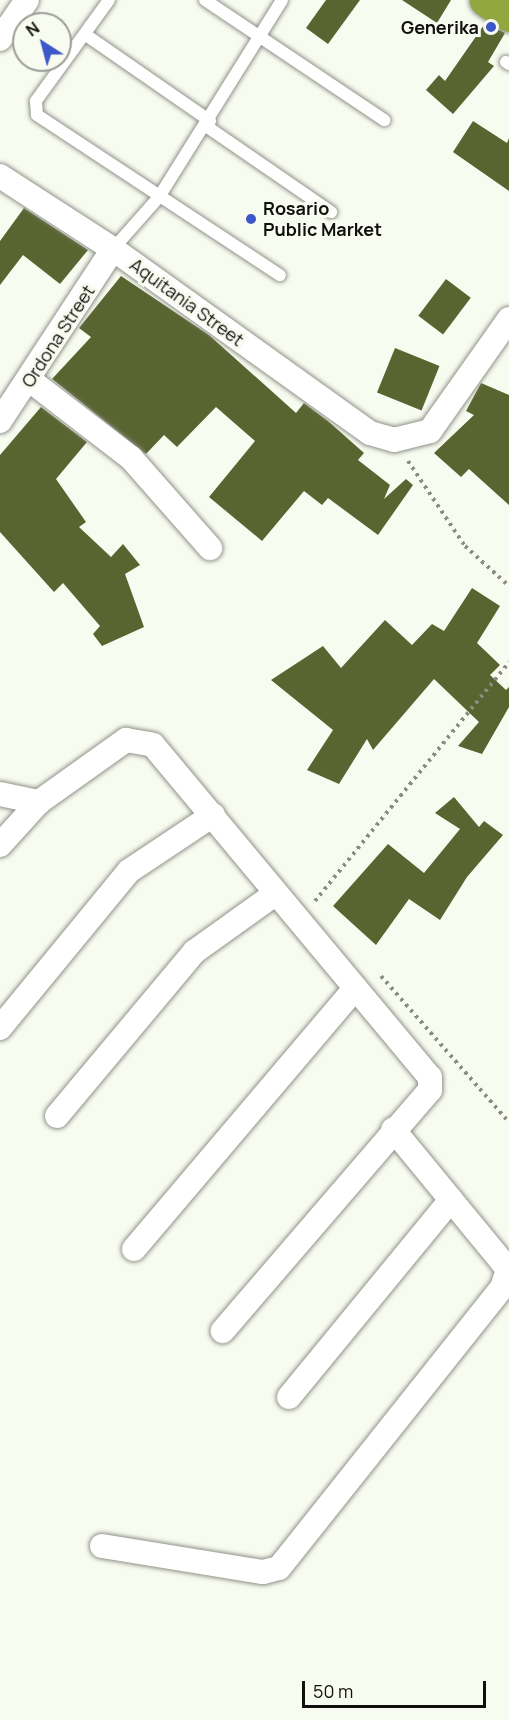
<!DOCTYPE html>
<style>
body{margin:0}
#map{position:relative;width:509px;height:1720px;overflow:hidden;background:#f8fbf0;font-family:Manrope,sans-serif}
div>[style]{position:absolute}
.building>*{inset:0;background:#596431;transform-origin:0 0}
.path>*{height:4px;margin-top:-2px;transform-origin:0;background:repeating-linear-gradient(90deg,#8b8d85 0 3px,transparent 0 7.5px)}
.roads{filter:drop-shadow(0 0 2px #909389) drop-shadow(0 0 2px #909389)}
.lane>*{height:12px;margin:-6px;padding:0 6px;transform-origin:6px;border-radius:6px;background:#fff}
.street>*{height:24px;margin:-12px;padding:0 12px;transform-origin:12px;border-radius:12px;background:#fff}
.highway>*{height:33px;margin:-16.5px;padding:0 16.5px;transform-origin:16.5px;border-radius:16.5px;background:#92a73f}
.dots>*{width:16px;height:16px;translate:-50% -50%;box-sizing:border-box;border:3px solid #f8fbf0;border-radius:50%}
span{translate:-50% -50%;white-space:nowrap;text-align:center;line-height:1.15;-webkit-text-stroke:6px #f8fbf0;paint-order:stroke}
.poi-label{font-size:18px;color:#10110d;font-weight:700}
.right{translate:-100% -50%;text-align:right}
.left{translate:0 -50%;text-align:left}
.street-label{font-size:18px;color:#10110d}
.north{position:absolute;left:12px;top:12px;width:60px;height:60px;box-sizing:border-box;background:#f8fbf0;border:2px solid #9b9d95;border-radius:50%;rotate:324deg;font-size:16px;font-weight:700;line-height:24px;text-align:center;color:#10110d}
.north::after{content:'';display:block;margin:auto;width:21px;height:27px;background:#3d56c8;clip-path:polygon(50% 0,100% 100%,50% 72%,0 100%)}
.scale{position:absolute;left:302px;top:1681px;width:184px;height:27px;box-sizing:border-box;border:3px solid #10110d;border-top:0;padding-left:8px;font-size:18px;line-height:21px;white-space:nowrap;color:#10110d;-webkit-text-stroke:4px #f8fbf0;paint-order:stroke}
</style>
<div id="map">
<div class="building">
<i style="clip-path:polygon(326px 0,360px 0,328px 44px,306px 28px)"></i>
<i style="clip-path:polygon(402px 0,451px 0,437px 23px)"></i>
<i style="clip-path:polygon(486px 22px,505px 33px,488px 62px,494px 66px,453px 114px,426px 90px,439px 75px,445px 81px)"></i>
<i style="clip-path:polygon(473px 121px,507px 143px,509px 138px,509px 191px,453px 152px)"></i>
<i style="clip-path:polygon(24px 208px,88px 250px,60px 284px,23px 255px,0 285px,0 241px)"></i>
<i style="clip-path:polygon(121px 276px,209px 335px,296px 413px,304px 403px,328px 421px,364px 453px,358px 460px,390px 485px,384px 499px,406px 479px,413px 485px,378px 535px,328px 498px,322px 505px,304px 491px,262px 541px,209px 497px,255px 441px,216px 407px,177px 447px,164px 435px,146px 454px,52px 379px,91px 337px,79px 328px)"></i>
<i style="left:446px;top:279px;width:31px;height:46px;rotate:37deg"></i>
<i style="left:395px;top:348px;width:48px;height:48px;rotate:22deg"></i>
<i style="clip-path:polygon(481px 383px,509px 395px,509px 505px,469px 469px,461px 477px,434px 453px,474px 415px,466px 411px)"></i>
<i style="clip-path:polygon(41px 407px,87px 442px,56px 479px,86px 522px,79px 527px,111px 557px,123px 544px,140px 565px,125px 574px,144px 627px,102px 646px,93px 634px,100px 626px,63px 583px,54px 592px,0 532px,0 455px)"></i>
<i style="clip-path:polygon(472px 588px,500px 606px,477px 643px,500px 665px,490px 675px,506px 690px,509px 687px,509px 707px,482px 754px,458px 746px,479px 722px,434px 679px,373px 750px,367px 739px,339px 784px,307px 770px,333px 730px,271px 680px,323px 646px,341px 668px,385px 620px,412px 645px,432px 624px,444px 631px)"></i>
<i style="clip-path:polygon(454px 797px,479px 827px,484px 821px,503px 835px,467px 877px,440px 920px,409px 899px,376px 945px,333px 906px,388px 844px,424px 873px,460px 829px,435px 813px)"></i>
</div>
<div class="path">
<i style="left:408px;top:461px;width:102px;rotate:56.2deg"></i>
<i style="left:465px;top:546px;width:59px;rotate:42.3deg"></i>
<i style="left:315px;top:901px;width:308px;rotate:-50.9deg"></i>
<i style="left:381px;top:976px;width:194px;rotate:48.8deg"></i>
</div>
<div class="roads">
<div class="lane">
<i style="left:109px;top:0;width:125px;rotate:125.9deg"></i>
<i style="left:36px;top:101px;width:14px;rotate:86deg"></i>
<i style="left:37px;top:115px;width:291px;rotate:33.4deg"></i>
<i style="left:205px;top:0;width:216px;rotate:33.8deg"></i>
<i style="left:86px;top:35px;width:151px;rotate:34.7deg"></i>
<i style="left:506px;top:62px;width:4px;rotate:34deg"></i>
<i style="left:206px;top:126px;width:152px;rotate:34.5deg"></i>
<i style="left:113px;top:249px;width:69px;rotate:-48.5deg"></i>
<i style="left:159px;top:197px;width:232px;rotate:-58deg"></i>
</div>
<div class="street">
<i style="left:0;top:39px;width:47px;rotate:-55.3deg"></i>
<i style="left:0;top:176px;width:135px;rotate:32.9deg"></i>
<i style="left:113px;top:249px;width:316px;rotate:35.6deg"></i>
<i style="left:370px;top:433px;width:25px;rotate:16deg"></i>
<i style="left:394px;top:440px;width:37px;rotate:-14deg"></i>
<i style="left:430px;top:431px;width:137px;rotate:-54.8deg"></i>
<i style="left:31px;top:381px;width:126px;rotate:37.6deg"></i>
<i style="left:131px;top:458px;width:120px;rotate:48.7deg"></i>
<i style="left:0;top:421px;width:206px;rotate:-56.7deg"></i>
<i style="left:0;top:794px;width:40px;rotate:12deg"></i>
<i style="left:0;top:845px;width:58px;rotate:-47.8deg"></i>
<i style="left:39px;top:802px;width:107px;rotate:-35.5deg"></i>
<i style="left:126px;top:740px;width:27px;rotate:10deg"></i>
<i style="left:153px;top:745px;width:432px;rotate:50.2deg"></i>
<i style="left:430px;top:1077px;width:13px;rotate:90deg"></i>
<i style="left:430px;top:1090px;width:318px;rotate:130.7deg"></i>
<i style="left:0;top:1028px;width:203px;rotate:-50.6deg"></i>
<i style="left:129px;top:871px;width:101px;rotate:-33.7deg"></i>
<i style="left:57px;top:1116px;width:214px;rotate:-50.1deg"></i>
<i style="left:194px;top:952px;width:100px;rotate:-35.6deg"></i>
<i style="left:134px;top:1249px;width:342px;rotate:-49.7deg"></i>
<i style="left:289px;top:1397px;width:255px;rotate:-50.6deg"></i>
<i style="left:102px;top:1546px;width:163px;rotate:9.2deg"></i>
<i style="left:263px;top:1572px;width:16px;rotate:-14deg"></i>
<i style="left:279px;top:1568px;width:358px;rotate:-51.5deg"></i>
<i style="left:502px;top:1288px;width:19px;rotate:-72deg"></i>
<i style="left:508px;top:1270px;width:9px;rotate:-126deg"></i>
<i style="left:503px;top:1263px;width:173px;rotate:-129.4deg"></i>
</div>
<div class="highway">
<i style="left:486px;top:0;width:27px;rotate:33deg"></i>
</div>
</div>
<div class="dots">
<i style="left:491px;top:27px;background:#3d56c8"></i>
<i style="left:251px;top:219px;background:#3d56c8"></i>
</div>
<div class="poi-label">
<span class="right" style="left:479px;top:27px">Generika</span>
<span class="left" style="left:263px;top:219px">Rosario<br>Public Market</span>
</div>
<div class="street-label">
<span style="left:187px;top:302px;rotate:36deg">Aquitania Street</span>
<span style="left:58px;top:336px;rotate:-57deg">Ordona Street</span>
</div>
<div class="north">N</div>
<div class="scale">50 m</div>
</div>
